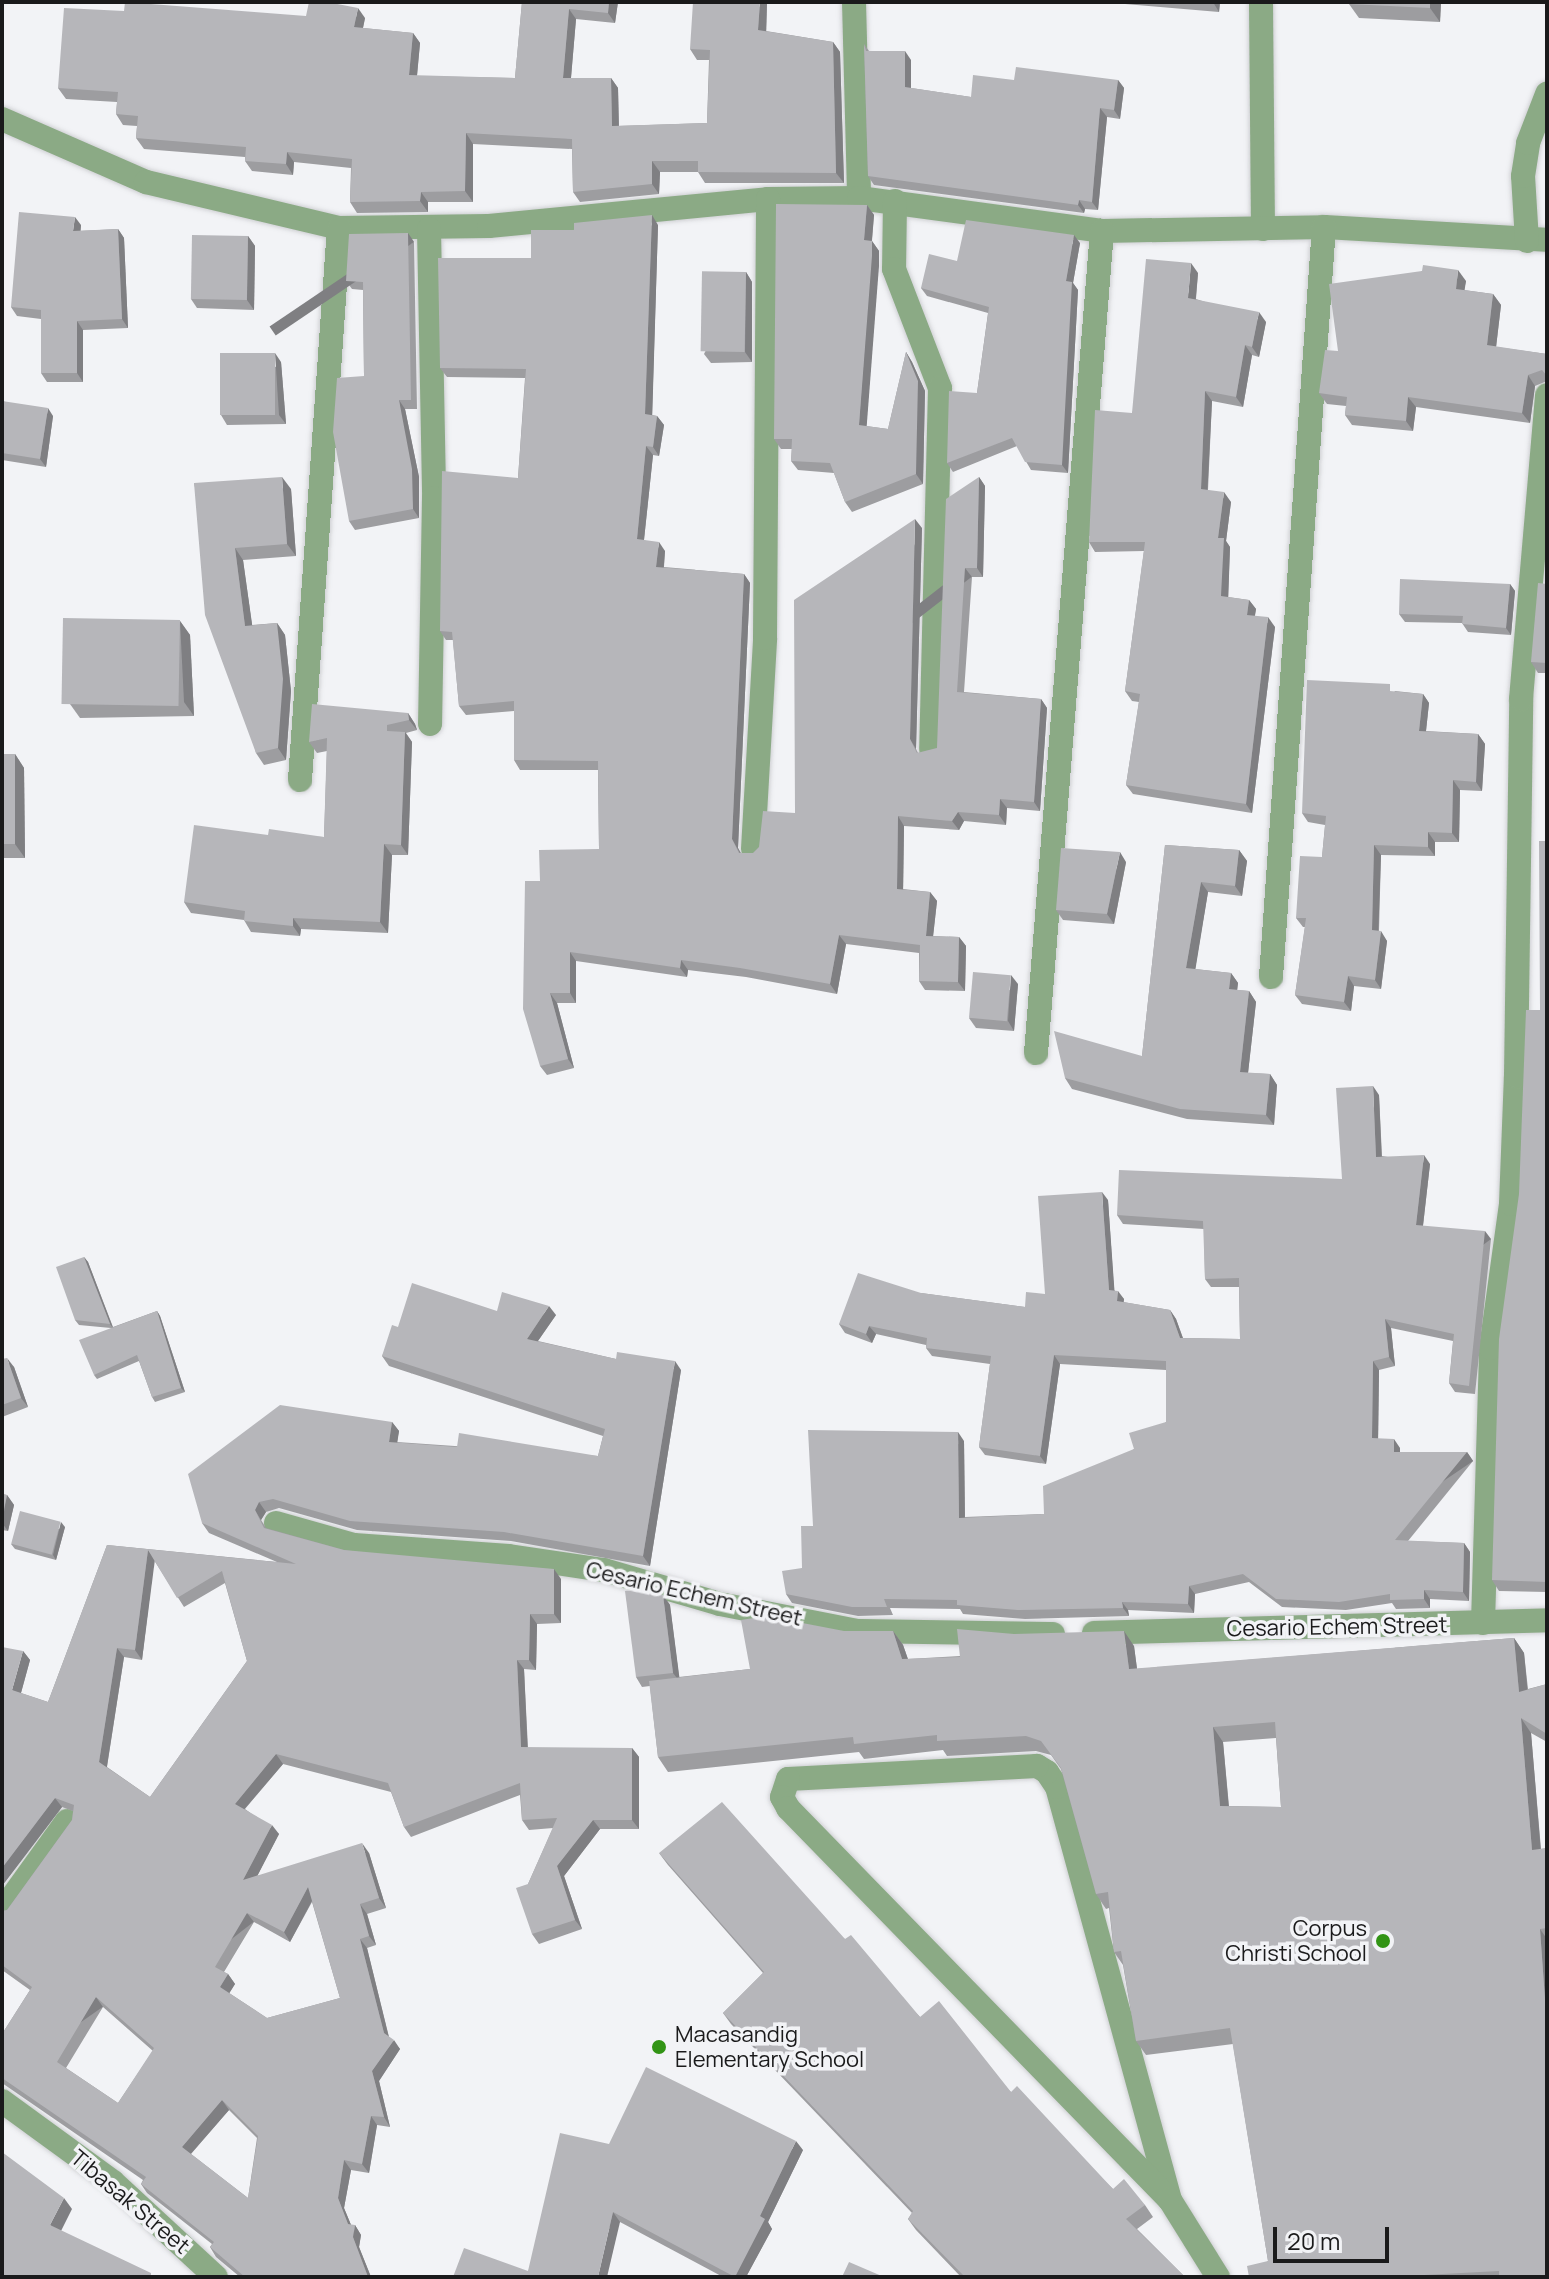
<!DOCTYPE html>
<style>
body{margin:0}
#map{position:relative;width:1549px;height:2279px;overflow:hidden;background:#f2f3f6;font-family:Manrope,sans-serif}
div>[style]{position:absolute}
.roads{filter:drop-shadow(0 0 2px #cfd0d3) drop-shadow(0 0 2px #cfd0d3)}
.minor>*{height:24px;margin:-12px;padding:0 12px;transform-origin:12px;border-radius:12px;background:#8baa85}
.wall>*{inset:0;background:#9d9da0}
.shaded-wall>*{inset:0;background:#7f7f82;transform-origin:0 0}
.building>*{inset:0;background:#b6b6ba;transform-origin:0 0}
.dots>*{width:22px;height:22px;translate:-50% -50%;box-sizing:border-box;border:4px solid #f2f3f6;border-radius:50%}
span{translate:-50% -50%;white-space:nowrap;text-align:center;line-height:1.15;-webkit-text-stroke:7px #f2f3f6;paint-order:stroke}
.street-label{font-size:22px;color:#1a1a1b}
.poi-label{font-size:22px;color:#1a1a1b}
.right{translate:-100% -50%;text-align:right}
.left{translate:0 -50%;text-align:left}
.frame{position:absolute;inset:0;border:4px solid #1a1a1b;pointer-events:none}
.scale{position:absolute;left:1273px;top:2227px;width:116px;height:36px;box-sizing:border-box;border:4px solid #1a1a1b;border-top:0;padding-left:10px;font-size:24px;line-height:28px;white-space:nowrap;color:#1a1a1b;-webkit-text-stroke:6px #f2f3f6;paint-order:stroke}
</style>
<div id="map">
<div class="roads">
<div class="minor">
<i style="left:854px;top:2px;width:196px;rotate:88.5deg"></i>
<i style="left:1261px;top:2px;width:227px;rotate:89.5deg"></i>
<i style="left:2px;top:119px;width:157px;rotate:23.6deg"></i>
<i style="left:146px;top:182px;width:198px;rotate:13.4deg"></i>
<i style="left:339px;top:228px;width:150px;rotate:-0.8deg"></i>
<i style="left:489px;top:226px;width:280px;rotate:-5.5deg"></i>
<i style="left:768px;top:199px;width:91px;rotate:-0.6deg"></i>
<i style="left:859px;top:198px;width:245px;rotate:7.7deg"></i>
<i style="left:1102px;top:231px;width:222px;rotate:-1deg"></i>
<i style="left:1324px;top:227px;width:223px;rotate:3.3deg"></i>
<i style="left:895px;top:201px;width:68px;rotate:90.8deg"></i>
<i style="left:894px;top:269px;width:128px;rotate:68.9deg"></i>
<i style="left:940px;top:388px;width:361px;rotate:91.4deg"></i>
<i style="left:429px;top:229px;width:269px;rotate:88.9deg"></i>
<i style="left:434px;top:498px;width:226px;rotate:91deg"></i>
<i style="left:1527px;top:241px;width:65px;rotate:-93.5deg"></i>
<i style="left:1523px;top:176px;width:33px;rotate:-81deg"></i>
<i style="left:1528px;top:143px;width:53px;rotate:-68.8deg"></i>
<i style="left:300px;top:780px;width:553px;rotate:-85.96deg"></i>
<i style="left:753px;top:849px;width:211px;rotate:-86.7deg"></i>
<i style="left:765px;top:638px;width:439px;rotate:-89.6deg"></i>
<i style="left:1271px;top:977px;width:752px;rotate:-85.96deg"></i>
<i style="left:1036px;top:1053px;width:825px;rotate:-85.41deg"></i>
<i style="left:276px;top:1523px;width:81px;rotate:15.8deg"></i>
<i style="left:354px;top:1545px;width:155px;rotate:4.1deg"></i>
<i style="left:509px;top:1556px;width:96px;rotate:8.4deg"></i>
<i style="left:604px;top:1570px;width:121px;rotate:16.3deg"></i>
<i style="left:720px;top:1604px;width:140px;rotate:11.1deg"></i>
<i style="left:857px;top:1631px;width:196px;rotate:0.9deg"></i>
<i style="left:1483px;top:1623px;width:275px;rotate:-88.3deg"></i>
<i style="left:1491px;top:1348px;width:145px;rotate:-82.1deg"></i>
<i style="left:1511px;top:1204px;width:128px;rotate:-87.8deg"></i>
<i style="left:1516px;top:1076px;width:377px;rotate:-89.2deg"></i>
<i style="left:1521px;top:699px;width:305px;rotate:-85.1deg"></i>
<i style="left:1094px;top:1633px;width:453px;rotate:-1.6deg"></i>
<i style="left:2px;top:1911px;width:111px;rotate:-54.2deg"></i>
<i style="left:2px;top:2101px;width:137px;rotate:36.1deg"></i>
<i style="left:113px;top:2182px;width:140px;rotate:42.7deg"></i>
<i style="left:1170px;top:2200px;width:428px;rotate:-105.3deg"></i>
<i style="left:1057px;top:1787px;width:18px;rotate:-124deg"></i>
<i style="left:1047px;top:1772px;width:12px;rotate:-149deg"></i>
<i style="left:1037px;top:1766px;width:249px;rotate:177deg"></i>
<i style="left:788px;top:1779px;width:19px;rotate:108deg"></i>
<i style="left:782px;top:1797px;width:13px;rotate:61deg"></i>
<i style="left:788px;top:1808px;width:547px;rotate:45.74deg"></i>
<i style="left:1170px;top:2200px;width:91px;rotate:58.1deg"></i>
</div>
</div>
<div class="wall">
<i style="clip-path:polygon(522px 2px,618px 2px,615px 23px,576px 19px,571px 78px,611px 78px,618px 88px,619px 126px,707px 123px,709px 60px,697px 60px,690px 49px,767px 2px,766px 31px,833px 42px,840px 52px,844px 183px,705px 183px,698px 172px,660px 172px,659px 194px,580px 202px,573px 192px,572px 149px,473px 144px,473px 202px,428px 202px,428px 212px,357px 213px,350px 202px,351px 168px,294px 162px,293px 175px,252px 171px,245px 161px,245px 157px,144px 149px,136px 138px,137px 126px,123px 125px,116px 114px,117px 102px,66px 99px,58px 88px,124px 11px,365px 18px,363px 28px,413px 33px,420px 43px,417px 76px,515px 78px)"></i>
<i style="clip-path:polygon(1123px 2px,1220px 2px,1219px 12px,1125px 4px)"></i>
<i style="clip-path:polygon(1441px 2px,1440px 22px,1359px 18px,1349px 4px)"></i>
<i style="clip-path:polygon(864px 44px,869px 51px,911px 60px,911px 88px,971px 97px,1014px 80px,1118px 80px,1124px 88px,1120px 119px,1107px 117px,1098px 210px,1085px 209px,1084px 213px,874px 185px,868px 176px)"></i>
<i style="clip-path:polygon(867px 205px,874px 215px,872px 241px,879px 251px,866px 426px,888px 429px,906px 352px,912px 362px,925px 391px,923px 484px,852px 512px,845px 502px,834px 473px,798px 470px,791px 461px,792px 449px,781px 449px,774px 439px)"></i>
<i style="clip-path:polygon(81px 225px,80px 231px,118px 229px,124px 238px,128px 328px,83px 330px,83px 382px,47px 382px,41px 373px,41px 319px,17px 316px,11px 307px)"></i>
<i style="clip-path:polygon(658px 225px,652px 415px,657px 416px,664px 425px,659px 456px,653px 455px,644px 540px,665px 551px,664px 567px,744px 574px,750px 583px,738px 848px,741px 853px,753px 853px,795px 813px,922px 528px,916px 749px,918px 753px,937px 748px,979px 477px,985px 486px,983px 577px,972px 577px,964px 692px,1041px 699px,1047px 708px,1040px 811px,1007px 808px,1006px 825px,964px 821px,959px 830px,904px 826px,903px 889px,930px 892px,937px 901px,933px 936px,959px 937px,966px 946px,965px 991px,925px 990px,919px 981px,919px 953px,846px 944px,837px 994px,746px 977px,688px 970px,687px 977px,576px 961px,576px 1003px,557px 1003px,574px 1068px,547px 1075px,540px 1066px,540px 881px,599px 849px,598px 770px,520px 770px,514px 760px,514px 711px,466px 715px,459px 706px,453px 640px,446px 640px,440px 631px,518px 478px,525px 378px,447px 377px,440px 368px,531px 258px,574px 230px)"></i>
<i style="clip-path:polygon(248px 236px,255px 246px,254px 310px,197px 308px,191px 299px)"></i>
<i style="clip-path:polygon(414px 242px,417px 409px,405px 409px,419px 477px,419px 518px,355px 530px,349px 521px,364px 376px,363px 290px,352px 289px,346px 281px)"></i>
<i style="clip-path:polygon(1080px 243px,1073px 283px,1078px 290px,1068px 473px,1031px 470px,1017px 446px,953px 472px,947px 463px,977px 393px,988px 313px,927px 296px,921px 288px,957px 261px)"></i>
<i style="clip-path:polygon(1422px 271px,1466px 281px,1464px 290px,1493px 294px,1501px 305px,1496px 347px,1547px 354px,1547px 381px,1535px 386px,1530px 423px,1416px 407px,1413px 431px,1352px 425px,1345px 415px,1346px 406px,1327px 404px,1319px 393px,1338px 351px)"></i>
<i style="clip-path:polygon(746px 272px,752px 282px,752px 362px,711px 363px,704px 354px)"></i>
<i style="clip-path:polygon(1198px 273px,1196px 299px,1266px 322px,1259px 357px,1252px 355px,1243px 407px,1212px 401px,1208px 490px,1231px 502px,1226px 541px,1230px 547px,1228px 597px,1249px 600px,1256px 609px,1255px 616px,1275px 627px,1252px 813px,1133px 794px,1126px 785px,1139px 702px,1132px 701px,1125px 691px,1144px 551px,1095px 552px,1089px 542px,1132px 413px)"></i>
<i style="clip-path:polygon(281px 362px,286px 424px,227px 425px,221px 415px)"></i>
<i style="clip-path:polygon(2px 401px,53px 416px,46px 467px,2px 460px)"></i>
<i style="clip-path:polygon(194px 483px,291px 489px,296px 556px,243px 560px,252px 625px,277px 623px,285px 635px,291px 691px,286px 760px,264px 765px,256px 753px)"></i>
<i style="clip-path:polygon(1510px 584px,1515px 591px,1511px 635px,1468px 632px,1462px 623px,1405px 622px,1399px 614px)"></i>
<i style="clip-path:polygon(1547px 584px,1547px 673px,1538px 673px,1531px 662px)"></i>
<i style="clip-path:polygon(180px 621px,190px 635px,194px 716px,80px 718px,70px 704px)"></i>
<i style="clip-path:polygon(1395px 691px,1423px 694px,1429px 703px,1426px 731px,1478px 734px,1485px 744px,1482px 791px,1460px 790px,1459px 842px,1435px 842px,1435px 856px,1381px 855px,1379px 931px,1387px 941px,1381px 989px,1354px 986px,1351px 1011px,1302px 1004px,1295px 995px,1305px 927px,1303px 927px,1296px 918px,1322px 857px,1325px 825px,1308px 822px,1302px 813px)"></i>
<i style="clip-path:polygon(408px 713px,415px 724px,417px 730px,406px 733px,412px 742px,408px 855px,392px 855px,388px 933px,301px 929px,300px 936px,251px 932px,244px 920px,191px 913px,184px 902px,268px 835px,324px 837px,327px 751px,317px 753px,309px 742px)"></i>
<i style="clip-path:polygon(2px 754px,15px 754px,24px 768px,25px 858px,2px 858px)"></i>
<i style="clip-path:polygon(1547px 792px,1547px 1592px,1499px 1591px,1492px 1580px,1519px 1194px,1540px 1010px)"></i>
<i style="clip-path:polygon(1165px 845px,1239px 850px,1247px 861px,1242px 896px,1208px 892px,1195px 969px,1231px 973px,1238px 983px,1237px 990px,1249px 991px,1256px 1002px,1248px 1073px,1270px 1074px,1277px 1085px,1274px 1125px,1187px 1119px,1072px 1089px,1065px 1078px,1142px 1056px)"></i>
<i style="clip-path:polygon(1126px 862px,1114px 924px,1063px 920px,1056px 910px)"></i>
<i style="clip-path:polygon(1018px 984px,1014px 1031px,976px 1028px,969px 1018px)"></i>
<i style="clip-path:polygon(1379px 1095px,1382px 1156px,1430px 1164px,1423px 1226px,1491px 1239px,1475px 1394px,1455px 1392px,1449px 1383px,1453px 1341px,1391px 1328px,1395px 1366px,1379px 1370px,1378px 1439px,1400px 1448px,1400px 1452px,1467px 1452px,1473px 1461px,1408px 1541px,1464px 1543px,1470px 1552px,1469px 1601px,1430px 1599px,1430px 1608px,1396px 1609px,1392px 1603px,1346px 1610px,1282px 1607px,1249px 1582px,1195px 1594px,1194px 1613px,1128px 1610px,1129px 1616px,1025px 1619px,963px 1614px,960px 1609px,890px 1608px,893px 1615px,858px 1616px,792px 1603px,786px 1594px,802px 1568px,813px 1526px,964px 1441px,965px 1517px,1044px 1514px,1134px 1449px,1166px 1422px,1166px 1370px,1060px 1364px,1046px 1464px,985px 1455px,979px 1447px,990px 1364px,932px 1356px,926px 1348px,926px 1345px,876px 1334px,872px 1343px,845px 1333px,839px 1324px,921px 1293px,1025px 1307px,1045px 1294px,1108px 1200px,1114px 1290px,1124px 1299px,1123px 1302px,1170px 1310px,1176px 1319px,1183px 1338px,1240px 1339px,1239px 1287px,1211px 1287px,1205px 1279px,1204px 1229px,1123px 1224px,1117px 1215px,1342px 1179px)"></i>
<i style="clip-path:polygon(84px 1257px,88px 1262px,113px 1327px,157px 1311px,160px 1316px,185px 1392px,155px 1402px,152px 1397px,139px 1361px,97px 1379px,94px 1375px,111px 1328px,79px 1325px,75px 1320px)"></i>
<i style="clip-path:polygon(evenodd,497px 1311px,556px 1315px,538px 1341px,616px 1359px,681px 1370px,650px 1566px,511px 1541px,357px 1530px,279px 1508px,266px 1512px,261px 1520px,266px 1528px,344px 1550px,561px 1579px,561px 1623px,537px 1624px,536px 1670px,524px 1669px,528px 1748px,632px 1748px,639px 1757px,639px 1829px,600px 1829px,564px 1876px,582px 1929px,539px 1944px,532px 1934px,528px 1884px,553px 1828px,529px 1830px,522px 1820px,520px 1795px,411px 1837px,404px 1827px,391px 1792px,283px 1764px,245px 1809px,279px 1834px,257px 1876px,369px 1853px,386px 1908px,367px 1914px,376px 1945px,367px 1948px,389px 2037px,400px 2049px,379px 2081px,390px 2127px,377px 2125px,369px 2173px,351px 2170px,344px 2208px,351px 2225px,355px 2225px,361px 2235px,359px 2247px,371px 2277px,240px 2277px,216px 2257px,210px 2247px,212px 2244px,147px 2193px,141px 2184px,143px 2180px,2px 2083px,2px 2034px,30px 1990px,2px 1970px,2px 1911px,7px 1910px,72px 1820px,73px 1811px,62px 1807px,2px 1886px,23px 1651px,30px 1660px,21px 1693px,48px 1702px,107px 1545px,277px 1562px,209px 1533px,202px 1523px,392px 1422px,399px 1431px,397px 1442px,598px 1456px,603px 1436px,389px 1366px,382px 1356px,398px 1327px,497px 1311px,154px 1560px,184px 1607px,225px 1583px,247px 1661px,150px 1797px,107px 1767px,124px 1657px,142px 1660px,154px 1560px,497px 1311px,312px 1902px,340px 1998px,267px 2018px,229px 1993px,235px 1984px,228px 1974px,224px 1972px,254px 1922px,290px 1942px,312px 1902px,497px 1311px,103px 2007px,153px 2051px,118px 2103px,66px 2068px,103px 2007px,497px 1311px,229px 2110px,257px 2138px,248px 2198px,191px 2154px,229px 2110px)"></i>
<i style="clip-path:polygon(2px 1359px,14px 1367px,28px 1407px,2px 1417px)"></i>
<i style="clip-path:polygon(2px 1494px,7px 1495px,14px 1505px,8px 1531px,2px 1530px)"></i>
<i style="clip-path:polygon(65px 1527px,56px 1560px,15px 1549px,11px 1544px)"></i>
<i style="clip-path:polygon(evenodd,663px 1595px,670px 1605px,679px 1677px,750px 1669px,844px 1631px,893px 1631px,903px 1645px,908px 1659px,1134px 1646px,1137px 1669px,1514px 1638px,1524px 1653px,1528px 1689px,1547px 1684px,1547px 1742px,1531px 1733px,1541px 1849px,1547px 1848px,1547px 2277px,1249px 2277px,1268px 2261px,1233px 2044px,1146px 2055px,1136px 2041px,1123px 1965px,1114px 1952px,1109px 1908px,1106px 1909px,1096px 1894px,1061px 1769px,1051px 1755px,1036px 1751px,947px 1756px,943px 1750px,864px 1759px,859px 1752px,668px 1772px,658px 1757px,650px 1686px,642px 1687px,636px 1677px,663px 1595px,1276px 1738px,1281px 1807px,1229px 1806px,1223px 1742px,1276px 1738px)"></i>
<i style="clip-path:polygon(659px 1853px,845px 1939px,920px 2017px,1011px 2092px,1113px 2189px,1145px 2205px,1153px 2217px,1137px 2229px,1185px 2277px,961px 2277px,916px 2230px,908px 2219px,912px 2213px,731px 2024px,723px 2013px,763px 1973px,668px 1865px)"></i>
<i style="clip-path:polygon(609px 2144px,803px 2150px,768px 2222px,772px 2229px,746px 2277px,723px 2277px,620px 2222px,528px 2271px)"></i>
</div>
<div class="shaded-wall">
<i style="clip-path:polygon(609px 2px,618px 2px,615px 23px,608px 13px)"></i>
<i style="clip-path:polygon(760px 2px,767px 2px,766px 40px,758px 30px)"></i>
<i style="clip-path:polygon(1213px 2px,1220px 2px,1219px 12px)"></i>
<i style="clip-path:polygon(1430px 2px,1441px 2px,1440px 22px,1430px 8px)"></i>
<i style="clip-path:polygon(358px 8px,365px 18px,361px 37px,354px 27px)"></i>
<i style="clip-path:polygon(569px 9px,576px 19px,570px 89px,563px 78px)"></i>
<i style="clip-path:polygon(413px 33px,420px 43px,416px 86px,409px 75px)"></i>
<i style="clip-path:polygon(833px 42px,840px 52px,844px 183px,836px 173px)"></i>
<i style="clip-path:polygon(905px 51px,911px 60px,911px 95px,905px 87px)"></i>
<i style="clip-path:polygon(611px 78px,618px 88px,619px 136px,612px 126px)"></i>
<i style="clip-path:polygon(1118px 80px,1124px 88px,1120px 119px,1114px 110px)"></i>
<i style="clip-path:polygon(1100px 108px,1107px 117px,1098px 210px,1092px 202px)"></i>
<i style="clip-path:polygon(466px 133px,473px 144px,473px 202px,465px 191px)"></i>
<i style="clip-path:polygon(287px 152px,294px 162px,293px 175px,286px 164px)"></i>
<i style="clip-path:polygon(652px 161px,660px 172px,659px 194px,652px 184px)"></i>
<i style="clip-path:polygon(421px 192px,428px 202px,428px 212px,420px 201px)"></i>
<i style="clip-path:polygon(1079px 200px,1085px 209px,1084px 213px,1078px 205px)"></i>
<i style="clip-path:polygon(867px 205px,874px 215px,871px 250px,864px 240px)"></i>
<i style="clip-path:polygon(652px 215px,658px 225px,652px 423px,645px 414px)"></i>
<i style="clip-path:polygon(75px 217px,81px 225px,80px 240px,73px 231px)"></i>
<i style="clip-path:polygon(118px 229px,124px 238px,128px 328px,122px 319px)"></i>
<i style="left:408px;top:233px;width:11px;height:167px;rotate:56deg"></i>
<i style="clip-path:polygon(1074px 235px,1080px 243px,1073px 283px,1078px 290px,1068px 473px,1062px 465px,1066px 281px)"></i>
<i style="clip-path:polygon(248px 236px,255px 246px,254px 310px,247px 300px)"></i>
<i style="clip-path:polygon(872px 241px,879px 251px,879px 266px,866px 435px,859px 425px)"></i>
<i style="clip-path:polygon(1191px 263px,1198px 273px,1195px 307px,1188px 298px)"></i>
<i style="clip-path:polygon(1458px 270px,1466px 281px,1463px 300px,1456px 289px)"></i>
<i style="clip-path:polygon(746px 272px,752px 282px,752px 362px,745px 352px)"></i>
<i style="clip-path:polygon(1493px 294px,1501px 305px,1495px 356px,1487px 345px)"></i>
<i style="clip-path:polygon(1259px 312px,1266px 322px,1259px 357px,1252px 347px)"></i>
<i style="clip-path:polygon(77px 321px,83px 330px,83px 382px,77px 373px)"></i>
<i style="clip-path:polygon(1245px 345px,1252px 355px,1243px 407px,1236px 397px)"></i>
<i style="clip-path:polygon(906px 352px,912px 362px,925px 391px,923px 484px,916px 474px)"></i>
<i style="clip-path:polygon(275px 353px,281px 362px,286px 424px,279px 415px)"></i>
<i style="clip-path:polygon(1528px 375px,1535px 386px,1530px 423px,1522px 413px)"></i>
<i style="clip-path:polygon(1205px 391px,1212px 401px,1207px 499px,1201px 489px)"></i>
<i style="clip-path:polygon(1408px 397px,1416px 407px,1413px 431px,1406px 421px)"></i>
<i style="clip-path:polygon(399px 400px,405px 409px,419px 477px,419px 518px,413px 509px)"></i>
<i style="clip-path:polygon(48px 408px,53px 416px,46px 467px,40px 459px)"></i>
<i style="clip-path:polygon(657px 416px,664px 425px,659px 456px,653px 447px)"></i>
<i style="clip-path:polygon(646px 446px,653px 455px,643px 549px,637px 539px)"></i>
<i style="clip-path:polygon(282px 477px,291px 489px,296px 556px,287px 544px)"></i>
<i style="clip-path:polygon(979px 477px,985px 486px,983px 577px,977px 568px)"></i>
<i style="clip-path:polygon(1224px 492px,1231px 502px,1226px 541px,1230px 547px,1228px 605px,1221px 596px,1218px 538px)"></i>
<i style="clip-path:polygon(915px 519px,922px 528px,916px 749px,924px 762px,910px 739px)"></i>
<i style="clip-path:polygon(659px 542px,665px 551px,663px 576px,656px 567px)"></i>
<i style="clip-path:polygon(235px 548px,243px 560px,254px 638px,245px 626px)"></i>
<i style="left:965px;top:568px;width:11px;height:124px;rotate:52deg"></i>
<i style="clip-path:polygon(744px 574px,750px 583px,738px 848px,745px 862px,732px 839px)"></i>
<i style="clip-path:polygon(1510px 584px,1515px 591px,1511px 635px,1506px 628px)"></i>
<i style="clip-path:polygon(1249px 600px,1256px 609px,1253px 625px,1247px 615px)"></i>
<i style="clip-path:polygon(1268px 617px,1275px 627px,1252px 813px,1246px 804px)"></i>
<i style="clip-path:polygon(180px 621px,190px 635px,194px 716px,184px 702px)"></i>
<i style="clip-path:polygon(277px 623px,285px 635px,291px 691px,286px 760px,278px 748px)"></i>
<i style="clip-path:polygon(1423px 694px,1429px 703px,1425px 740px,1419px 731px)"></i>
<i style="clip-path:polygon(1041px 699px,1047px 708px,1040px 811px,1034px 802px)"></i>
<i style="clip-path:polygon(408px 713px,415px 724px,417px 730px,409px 720px)"></i>
<i style="clip-path:polygon(405px 732px,412px 742px,408px 855px,401px 845px)"></i>
<i style="clip-path:polygon(1478px 734px,1485px 744px,1482px 791px,1476px 782px)"></i>
<i style="clip-path:polygon(15px 754px,24px 768px,25px 858px,15px 844px)"></i>
<i style="clip-path:polygon(1453px 780px,1460px 790px,1459px 842px,1452px 833px)"></i>
<i style="clip-path:polygon(1000px 799px,1007px 808px,1006px 825px,999px 815px)"></i>
<i style="clip-path:polygon(958px 812px,964px 821px,959px 830px,952px 821px)"></i>
<i style="clip-path:polygon(898px 816px,904px 826px,903px 898px,897px 889px)"></i>
<i style="clip-path:polygon(1428px 832px,1435px 842px,1435px 856px,1428px 847px)"></i>
<i style="clip-path:polygon(384px 844px,392px 855px,388px 933px,380px 922px)"></i>
<i style="clip-path:polygon(1374px 845px,1381px 855px,1378px 940px,1372px 930px)"></i>
<i style="clip-path:polygon(1239px 850px,1247px 861px,1242px 896px,1235px 886px)"></i>
<i style="clip-path:polygon(1120px 852px,1126px 862px,1114px 924px,1107px 914px)"></i>
<i style="clip-path:polygon(1201px 882px,1208px 892px,1194px 978px,1186px 968px)"></i>
<i style="clip-path:polygon(930px 892px,937px 901px,932px 946px,926px 936px)"></i>
<i style="clip-path:polygon(293px 918px,301px 929px,300px 936px,293px 926px)"></i>
<i style="clip-path:polygon(1381px 931px,1387px 941px,1381px 989px,1375px 980px)"></i>
<i style="clip-path:polygon(839px 935px,846px 944px,837px 994px,830px 984px)"></i>
<i style="clip-path:polygon(959px 937px,966px 946px,965px 991px,958px 982px)"></i>
<i style="clip-path:polygon(570px 952px,576px 961px,576px 1003px,570px 993px)"></i>
<i style="clip-path:polygon(681px 960px,688px 970px,687px 977px,680px 968px)"></i>
<i style="clip-path:polygon(1231px 973px,1238px 983px,1236px 1000px,1229px 989px)"></i>
<i style="clip-path:polygon(1011px 975px,1018px 984px,1014px 1031px,1008px 1021px)"></i>
<i style="clip-path:polygon(1348px 976px,1354px 986px,1351px 1011px,1344px 1002px)"></i>
<i style="clip-path:polygon(1249px 991px,1256px 1002px,1247px 1082px,1240px 1072px)"></i>
<i style="clip-path:polygon(550px 993px,557px 1003px,574px 1068px,568px 1059px)"></i>
<i style="clip-path:polygon(1270px 1074px,1277px 1085px,1274px 1125px,1266px 1115px)"></i>
<i style="clip-path:polygon(1373px 1086px,1379px 1095px,1382px 1165px,1376px 1157px)"></i>
<i style="clip-path:polygon(1424px 1155px,1430px 1164px,1422px 1234px,1416px 1225px)"></i>
<i style="clip-path:polygon(1102px 1192px,1108px 1200px,1115px 1298px,1109px 1290px)"></i>
<i style="left:1485px;top:1231px;width:10px;height:156px;rotate:53deg"></i>
<i style="clip-path:polygon(84px 1257px,88px 1262px,113px 1328px,110px 1324px)"></i>
<i style="clip-path:polygon(1118px 1291px,1124px 1299px,1123px 1310px,1117px 1301px)"></i>
<i style="clip-path:polygon(549px 1306px,556px 1315px,533px 1348px,527px 1339px)"></i>
<i style="clip-path:polygon(1170px 1310px,1176px 1319px,1186px 1347px,1180px 1338px)"></i>
<i style="clip-path:polygon(157px 1311px,160px 1316px,185px 1392px,181px 1388px)"></i>
<i style="clip-path:polygon(1385px 1319px,1391px 1328px,1395px 1366px,1389px 1357px)"></i>
<i style="clip-path:polygon(869px 1326px,876px 1334px,872px 1343px,866px 1334px)"></i>
<i style="clip-path:polygon(1054px 1355px,1060px 1364px,1046px 1464px,1040px 1456px)"></i>
<i style="clip-path:polygon(7px 1358px,14px 1367px,28px 1407px,21px 1398px)"></i>
<i style="clip-path:polygon(675px 1361px,681px 1370px,650px 1566px,643px 1556px)"></i>
<i style="clip-path:polygon(1373px 1361px,1379px 1370px,1378px 1447px,1372px 1438px)"></i>
<i style="clip-path:polygon(392px 1422px,399px 1431px,396px 1451px,389px 1442px)"></i>
<i style="clip-path:polygon(958px 1432px,964px 1441px,965px 1526px,959px 1518px)"></i>
<i style="clip-path:polygon(1394px 1439px,1400px 1448px,1400px 1461px,1394px 1452px)"></i>
<i style="left:1467px;top:1452px;width:11px;height:114px;rotate:56deg"></i>
<i style="clip-path:polygon(7px 1495px,14px 1505px,8px 1531px,2px 1523px)"></i>
<i style="clip-path:polygon(259px 1502px,266px 1512px,261px 1520px,271px 1537px,255px 1510px)"></i>
<i style="clip-path:polygon(61px 1522px,65px 1527px,56px 1560px,53px 1555px)"></i>
<i style="clip-path:polygon(1464px 1543px,1470px 1552px,1469px 1601px,1463px 1592px)"></i>
<i style="clip-path:polygon(148px 1550px,155px 1559px,142px 1660px,135px 1650px)"></i>
<i style="clip-path:polygon(554px 1569px,561px 1579px,561px 1623px,554px 1614px)"></i>
<i style="clip-path:polygon(1189px 1586px,1195px 1594px,1194px 1613px,1188px 1604px)"></i>
<i style="clip-path:polygon(1424px 1590px,1430px 1599px,1430px 1608px,1424px 1599px)"></i>
<i style="clip-path:polygon(663px 1595px,670px 1605px,680px 1682px,673px 1673px)"></i>
<i style="clip-path:polygon(1122px 1602px,1128px 1610px,1129px 1616px,1123px 1608px)"></i>
<i style="clip-path:polygon(530px 1614px,537px 1624px,536px 1670px,529px 1660px)"></i>
<i style="clip-path:polygon(893px 1631px,903px 1645px,913px 1674px,902px 1659px)"></i>
<i style="clip-path:polygon(1124px 1631px,1134px 1646px,1139px 1684px,1129px 1669px)"></i>
<i style="clip-path:polygon(1514px 1638px,1524px 1653px,1529px 1706px,1519px 1692px)"></i>
<i style="clip-path:polygon(117px 1648px,124px 1657px,106px 1772px,99px 1762px)"></i>
<i style="clip-path:polygon(23px 1651px,30px 1660px,19px 1700px,12px 1690px)"></i>
<i style="clip-path:polygon(517px 1660px,524px 1669px,528px 1757px,521px 1747px)"></i>
<i style="clip-path:polygon(1521px 1718px,1531px 1733px,1542px 1865px,1532px 1850px)"></i>
<i style="clip-path:polygon(1213px 1727px,1223px 1742px,1230px 1821px,1220px 1806px)"></i>
<i style="clip-path:polygon(632px 1748px,639px 1757px,639px 1829px,632px 1820px)"></i>
<i style="clip-path:polygon(276px 1754px,283px 1764px,241px 1813px,235px 1804px)"></i>
<i style="clip-path:polygon(55px 1798px,62px 1807px,2px 1886px,2px 1868px)"></i>
<i style="clip-path:polygon(593px 1820px,600px 1829px,564px 1876px,582px 1929px,575px 1920px,557px 1866px)"></i>
<i style="clip-path:polygon(272px 1825px,279px 1834px,250px 1890px,243px 1880px)"></i>
<i style="clip-path:polygon(362px 1843px,369px 1853px,386px 1908px,379px 1898px)"></i>
<i style="clip-path:polygon(308px 1887px,314px 1897px,290px 1942px,284px 1932px)"></i>
<i style="clip-path:polygon(360px 1904px,367px 1914px,376px 1945px,369px 1936px)"></i>
<i style="left:247px;top:1913px;width:11px;height:63px;rotate:52deg"></i>
<i style="clip-path:polygon(1540px 1929px,1547px 1939px,1547px 2027px)"></i>
<i style="clip-path:polygon(360px 1939px,367px 1948px,390px 2042px,384px 2033px)"></i>
<i style="clip-path:polygon(228px 1974px,235px 1984px,227px 1997px,220px 1987px)"></i>
<i style="left:96px;top:1997px;width:12px;height:76px;rotate:55deg"></i>
<i style="clip-path:polygon(394px 2040px,400px 2049px,379px 2081px,390px 2127px,384px 2117px,372px 2071px)"></i>
<i style="clip-path:polygon(222px 2100px,229px 2110px,188px 2157px,182px 2147px)"></i>
<i style="clip-path:polygon(371px 2116px,377px 2125px,369px 2173px,362px 2164px)"></i>
<i style="clip-path:polygon(796px 2141px,803px 2150px,768px 2222px,772px 2229px,746px 2277px,735px 2277px,760px 2216px)"></i>
<i style="clip-path:polygon(344px 2160px,351px 2170px,344px 2208px,354px 2232px,355px 2225px,361px 2235px,359px 2247px,371px 2277px,368px 2277px,338px 2198px)"></i>
<i style="clip-path:polygon(64px 2198px,72px 2209px,58px 2237px,50px 2225px)"></i>
<i style="clip-path:polygon(613px 2212px,620px 2222px,607px 2277px,598px 2277px)"></i>
</div>
<div class="building">
<i style="clip-path:polygon(125px 2px,306px 16px,309px 2px,327px 2px,358px 8px,354px 27px,413px 33px,409px 75px,515px 78px,522px 2px,609px 2px,608px 13px,569px 9px,563px 78px,611px 78px,612px 126px,707px 123px,710px 50px,690px 49px,693px 2px,760px 2px,758px 30px,833px 42px,836px 173px,698px 172px,698px 161px,652px 161px,652px 184px,573px 192px,572px 139px,466px 133px,465px 191px,421px 192px,420px 201px,350px 202px,352px 159px,287px 152px,286px 164px,245px 161px,246px 147px,136px 138px,138px 116px,116px 114px,118px 92px,58px 88px,64px 8px,124px 11px)"></i>
<i style="clip-path:polygon(1349px 2px,1430px 2px,1430px 8px,1349px 4px)"></i>
<i style="clip-path:polygon(864px 44px,866px 51px,905px 51px,905px 87px,971px 97px,973px 75px,1014px 80px,1016px 67px,1118px 80px,1114px 110px,1100px 108px,1092px 202px,1079px 200px,1078px 205px,868px 176px)"></i>
<i style="clip-path:polygon(776px 204px,867px 205px,864px 240px,872px 241px,872px 256px,859px 425px,888px 429px,906px 352px,918px 381px,916px 474px,845px 502px,830px 463px,791px 461px,792px 439px,774px 439px)"></i>
<i style="clip-path:polygon(19px 212px,75px 217px,73px 231px,118px 229px,122px 319px,77px 321px,77px 373px,41px 373px,41px 310px,11px 307px)"></i>
<i style="clip-path:polygon(652px 215px,645px 414px,657px 416px,653px 447px,646px 446px,637px 539px,659px 542px,656px 567px,744px 574px,732px 839px,739px 853px,753px 853px,759px 847px,763px 811px,795px 813px,794px 600px,915px 519px,910px 739px,917px 753px,937px 748px,946px 499px,979px 477px,977px 568px,965px 568px,957px 692px,1041px 699px,1034px 802px,1000px 799px,999px 815px,958px 812px,952px 821px,898px 816px,897px 889px,930px 892px,926px 936px,959px 937px,958px 982px,919px 981px,920px 945px,839px 935px,830px 984px,740px 968px,681px 960px,680px 968px,570px 952px,570px 993px,550px 993px,568px 1059px,540px 1066px,523px 1009px,525px 881px,540px 881px,539px 850px,599px 849px,598px 761px,514px 760px,514px 701px,459px 706px,452px 632px,440px 631px,442px 471px,518px 478px,526px 369px,440px 368px,438px 258px,531px 258px,531px 230px,574px 230px,574px 223px)"></i>
<i style="clip-path:polygon(966px 220px,1074px 235px,1066px 281px,1072px 282px,1062px 465px,1025px 462px,1012px 438px,947px 463px,949px 391px,977px 393px,989px 307px,921px 288px,929px 254px,957px 261px)"></i>
<i style="clip-path:polygon(408px 233px,411px 400px,399px 400px,412px 469px,413px 509px,349px 521px,333px 432px,337px 378px,364px 376px,363px 282px,346px 281px,349px 234px)"></i>
<i style="left:192px;top:235px;width:56px;height:64px;rotate:1deg"></i>
<i style="clip-path:polygon(1146px 259px,1191px 263px,1188px 298px,1259px 312px,1252px 347px,1245px 345px,1236px 397px,1205px 391px,1201px 489px,1224px 492px,1218px 538px,1224px 538px,1221px 596px,1249px 600px,1247px 615px,1268px 617px,1246px 804px,1126px 785px,1140px 694px,1125px 691px,1145px 542px,1089px 542px,1095px 410px,1132px 413px)"></i>
<i style="clip-path:polygon(1423px 265px,1458px 270px,1456px 289px,1493px 294px,1487px 345px,1547px 354px,1547px 376px,1542px 370px,1528px 375px,1522px 413px,1408px 397px,1406px 421px,1345px 415px,1347px 397px,1319px 393px,1325px 350px,1338px 351px,1329px 284px,1422px 271px)"></i>
<i style="left:746px;top:272px;width:80px;height:44px;rotate:91deg"></i>
<i style="left:220px;top:353px;width:55px;height:62px"></i>
<i style="clip-path:polygon(2px 401px,48px 408px,40px 459px,2px 453px)"></i>
<i style="clip-path:polygon(282px 477px,287px 544px,235px 548px,245px 626px,277px 623px,283px 679px,278px 748px,256px 753px,205px 615px,194px 483px)"></i>
<i style="clip-path:polygon(1400px 579px,1510px 584px,1506px 628px,1462px 624px,1463px 616px,1399px 614px)"></i>
<i style="clip-path:polygon(1538px 583px,1547px 584px,1547px 663px,1531px 662px)"></i>
<i style="left:63px;top:618px;width:117px;height:86px;rotate:1deg"></i>
<i style="clip-path:polygon(1307px 680px,1390px 684px,1390px 691px,1423px 694px,1419px 731px,1478px 734px,1476px 782px,1453px 780px,1452px 833px,1428px 832px,1428px 847px,1374px 845px,1372px 930px,1381px 931px,1375px 980px,1348px 976px,1344px 1002px,1295px 995px,1306px 918px,1296px 918px,1300px 856px,1322px 857px,1326px 816px,1302px 813px)"></i>
<i style="clip-path:polygon(1547px 680px,1547px 724px,1546px 724px)"></i>
<i style="clip-path:polygon(312px 704px,408px 713px,409px 720px,387px 725px,387px 731px,405px 732px,401px 845px,384px 844px,380px 922px,293px 918px,293px 926px,244px 921px,245px 911px,184px 902px,194px 825px,268px 835px,269px 829px,324px 837px,327px 738px,309px 742px)"></i>
<i style="left:2px;top:754px;width:13px;height:90px"></i>
<i style="clip-path:polygon(1547px 792px,1547px 1582px,1492px 1580px,1499px 1339px,1519px 1194px,1526px 1010px,1540px 1010px,1539px 841px,1545px 841px)"></i>
<i style="clip-path:polygon(1165px 845px,1239px 850px,1235px 886px,1201px 882px,1186px 968px,1231px 973px,1229px 989px,1249px 991px,1240px 1072px,1270px 1074px,1266px 1115px,1180px 1109px,1065px 1078px,1054px 1031px,1142px 1056px)"></i>
<i style="clip-path:polygon(1061px 848px,1120px 852px,1107px 914px,1056px 910px)"></i>
<i style="left:973px;top:972px;width:38px;height:46px;rotate:5deg"></i>
<i style="clip-path:polygon(1373px 1086px,1376px 1157px,1424px 1155px,1416px 1225px,1485px 1231px,1469px 1386px,1449px 1383px,1454px 1334px,1385px 1319px,1389px 1357px,1373px 1361px,1372px 1438px,1394px 1439px,1394px 1452px,1467px 1452px,1395px 1540px,1464px 1543px,1463px 1592px,1424px 1590px,1424px 1599px,1390px 1600px,1390px 1594px,1339px 1602px,1276px 1599px,1243px 1574px,1189px 1586px,1188px 1604px,1122px 1602px,1123px 1608px,1018px 1610px,957px 1605px,957px 1600px,884px 1599px,887px 1607px,852px 1607px,786px 1594px,782px 1571px,802px 1568px,801px 1526px,813px 1526px,808px 1430px,958px 1432px,959px 1518px,1044px 1514px,1043px 1486px,1134px 1449px,1129px 1433px,1166px 1422px,1166px 1361px,1054px 1355px,1040px 1456px,979px 1447px,991px 1356px,926px 1348px,927px 1338px,869px 1326px,866px 1334px,839px 1324px,858px 1273px,921px 1293px,1025px 1307px,1026px 1292px,1045px 1294px,1038px 1196px,1102px 1192px,1109px 1290px,1118px 1291px,1117px 1301px,1170px 1310px,1180px 1338px,1240px 1339px,1239px 1278px,1205px 1279px,1203px 1221px,1117px 1215px,1119px 1170px,1342px 1179px,1336px 1088px)"></i>
<i style="clip-path:polygon(84px 1257px,110px 1324px,75px 1320px,56px 1267px)"></i>
<i style="clip-path:polygon(evenodd,412px 1283px,497px 1311px,502px 1292px,549px 1306px,527px 1339px,616px 1359px,617px 1352px,675px 1361px,643px 1556px,504px 1532px,350px 1521px,273px 1499px,259px 1502px,255px 1510px,264px 1528px,344px 1550px,554px 1569px,554px 1614px,530px 1614px,529px 1660px,517px 1660px,521px 1747px,632px 1748px,632px 1820px,593px 1820px,557px 1866px,575px 1920px,532px 1934px,516px 1888px,528px 1884px,557px 1818px,522px 1820px,520px 1783px,404px 1827px,388px 1783px,276px 1754px,235px 1804px,272px 1825px,243px 1880px,362px 1843px,379px 1898px,360px 1904px,369px 1936px,360px 1939px,384px 2033px,394px 2040px,372px 2071px,384px 2117px,371px 2116px,362px 2164px,344px 2160px,338px 2198px,348px 2224px,355px 2225px,353px 2237px,368px 2277px,272px 2277px,261px 2275px,260px 2277px,245px 2277px,210px 2247px,214px 2242px,141px 2184px,146px 2177px,2px 2078px,2px 2034px,32px 1987px,2px 1965px,2px 1911px,7px 1910px,72px 1820px,74px 1805px,55px 1798px,2px 1868px,2px 1647px,23px 1651px,12px 1690px,48px 1702px,107px 1545px,296px 1564px,202px 1523px,188px 1474px,280px 1405px,392px 1422px,389px 1442px,457px 1447px,459px 1433px,598px 1456px,605px 1429px,382px 1356px,392px 1325px,398px 1327px,412px 1283px,148px 1550px,177px 1598px,222px 1571px,247px 1661px,150px 1797px,99px 1762px,117px 1648px,135px 1650px,148px 1550px,412px 1283px,308px 1887px,340px 1998px,267px 2018px,220px 1987px,228px 1974px,215px 1967px,247px 1913px,284px 1932px,308px 1887px,412px 1283px,96px 1997px,154px 2048px,118px 2103px,57px 2062px,96px 1997px,412px 1283px,222px 2100px,258px 2136px,248px 2198px,182px 2147px,222px 2100px)"></i>
<i style="clip-path:polygon(157px 1311px,181px 1388px,152px 1397px,137px 1355px,94px 1375px,79px 1340px)"></i>
<i style="clip-path:polygon(7px 1358px,21px 1398px,2px 1405px,2px 1359px)"></i>
<i style="clip-path:polygon(2px 1494px,7px 1495px,2px 1518px)"></i>
<i style="left:20px;top:1511px;width:42px;height:34px;rotate:15deg"></i>
<i style="clip-path:polygon(641px 1589px,663px 1595px,673px 1673px,636px 1677px,625px 1591px)"></i>
<i style="clip-path:polygon(evenodd,766px 1616px,844px 1631px,893px 1631px,902px 1659px,960px 1657px,957px 1629px,1014px 1634px,1124px 1631px,1129px 1669px,1514px 1638px,1519px 1692px,1547px 1684px,1547px 1734px,1521px 1718px,1532px 1850px,1547px 1848px,1547px 1928px,1540px 1929px,1547px 2027px,1547px 2277px,1499px 2277px,1499px 2271px,1386px 2277px,1249px 2277px,1247px 2266px,1268px 2261px,1230px 2028px,1136px 2041px,1121px 1951px,1114px 1952px,1108px 1892px,1096px 1894px,1061px 1768px,1041px 1741px,1026px 1736px,937px 1741px,937px 1735px,854px 1744px,853px 1737px,658px 1757px,649px 1681px,750px 1669px,741px 1620px,766px 1616px,1275px 1722px,1281px 1807px,1220px 1806px,1213px 1727px,1275px 1722px)"></i>
<i style="clip-path:polygon(722px 1802px,845px 1939px,851px 1935px,920px 2017px,939px 2001px,1011px 2092px,1017px 2086px,1113px 2189px,1124px 2179px,1145px 2205px,1126px 2219px,1185px 2277px,965px 2277px,908px 2219px,913px 2211px,723px 2013px,764px 1972px,659px 1853px)"></i>
<i style="clip-path:polygon(646px 2067px,796px 2141px,760px 2216px,765px 2219px,735px 2277px,613px 2212px,598px 2277px,453px 2277px,464px 2248px,528px 2271px,560px 2133px,609px 2144px)"></i>
<i style="clip-path:polygon(2px 2152px,64px 2198px,50px 2225px,151px 2273px,151px 2277px,7px 2277px,2px 2274px)"></i>
<i style="clip-path:polygon(849px 2262px,884px 2277px,842px 2277px)"></i>
</div>
<div class="dots">
<i style="left:1383px;top:1941px;background:#329415"></i>
<i style="left:659px;top:2047px;background:#329415"></i>
</div>
<div class="street-label">
<span style="left:694px;top:1594px;rotate:13deg">Cesario Echem Street</span>
<span style="left:1337px;top:1627px;rotate:-1deg">Cesario Echem Street</span>
<span style="left:130px;top:2202px;rotate:40deg">Tibasak Street</span>
</div>
<div class="poi-label">
<span class="right" style="left:1367px;top:1941px">Corpus<br>Christi School</span>
<span class="left" style="left:675px;top:2047px">Macasandig<br>Elementary School</span>
</div>
<div class="frame"></div>
<div class="scale">20 m</div>
</div>
